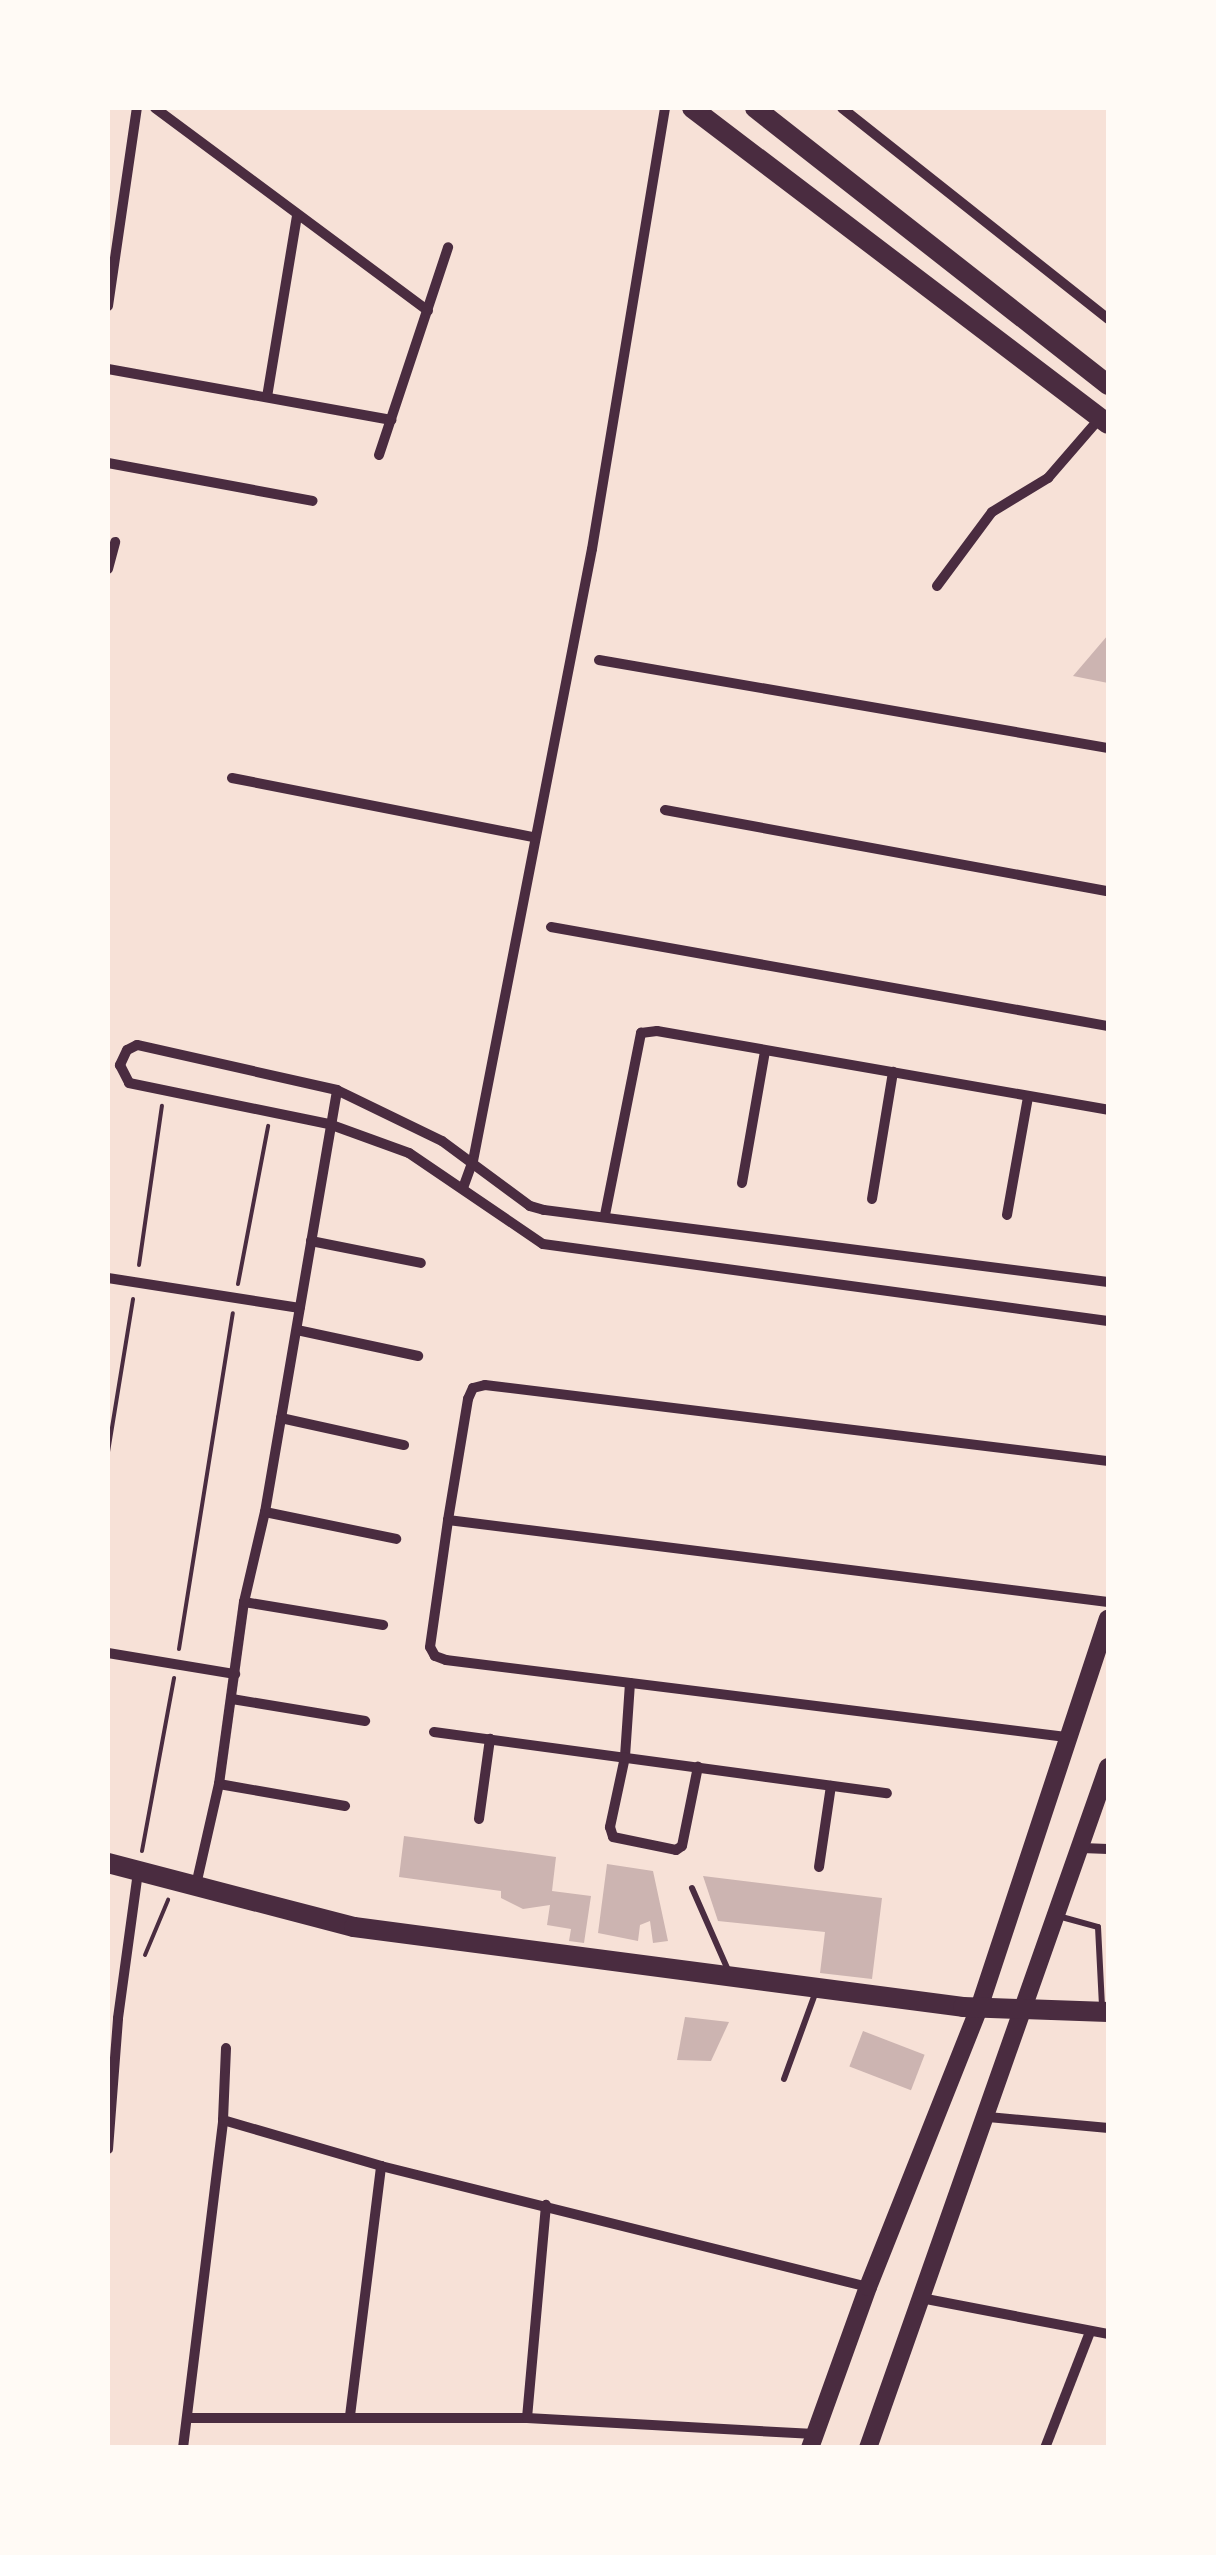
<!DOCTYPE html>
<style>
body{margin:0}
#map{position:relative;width:1216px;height:2555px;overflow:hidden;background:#f7e1d7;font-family:"Space Grotesk",sans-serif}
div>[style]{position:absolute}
.building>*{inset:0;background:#ccb4b1;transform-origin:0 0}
.path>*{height:4px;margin:-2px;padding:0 2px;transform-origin:2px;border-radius:2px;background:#4a2c40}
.service>*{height:6px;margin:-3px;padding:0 3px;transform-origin:3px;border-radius:3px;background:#4a2c40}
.minor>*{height:10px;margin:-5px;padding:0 5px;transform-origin:5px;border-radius:5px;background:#4a2c40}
.tertiary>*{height:18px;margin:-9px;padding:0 9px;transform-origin:9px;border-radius:9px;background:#4a2c40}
.secondary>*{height:20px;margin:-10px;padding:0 10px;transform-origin:10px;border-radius:10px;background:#4a2c40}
span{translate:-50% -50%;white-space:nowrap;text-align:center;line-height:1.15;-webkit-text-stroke:9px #fffaf5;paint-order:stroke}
.frame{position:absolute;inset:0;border:110px solid #fffaf5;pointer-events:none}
</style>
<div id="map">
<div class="building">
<i style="clip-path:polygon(1108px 635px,1108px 683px,1073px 676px)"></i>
<i style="clip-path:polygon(404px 1836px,556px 1857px,552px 1891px,591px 1896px,584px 1943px,569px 1941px,571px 1929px,547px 1925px,550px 1905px,523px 1909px,501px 1898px,501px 1891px,399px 1877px)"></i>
<i style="clip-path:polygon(607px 1864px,653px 1871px,668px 1941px,653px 1943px,650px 1921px,640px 1925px,638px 1941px,598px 1933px)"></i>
<i style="clip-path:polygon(703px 1876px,882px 1898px,872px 1979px,820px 1973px,825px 1932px,718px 1921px)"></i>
<i style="clip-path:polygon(685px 2017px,729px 2022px,711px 2061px,677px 2060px)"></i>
<i style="left:863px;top:2031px;width:66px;height:38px;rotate:21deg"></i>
</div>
<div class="path">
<i style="left:139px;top:1265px;width:161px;rotate:-81.8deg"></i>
<i style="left:238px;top:1284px;width:161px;rotate:-79.2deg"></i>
<i style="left:108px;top:1452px;width:155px;rotate:-80.7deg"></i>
<i style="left:179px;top:1649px;width:340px;rotate:-80.9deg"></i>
<i style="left:142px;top:1851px;width:176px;rotate:-79.5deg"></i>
<i style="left:145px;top:1955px;width:60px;rotate:-67.3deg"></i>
</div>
<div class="service">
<i style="left:692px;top:1888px;width:90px;rotate:66.3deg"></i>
<i style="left:1058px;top:1916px;width:41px;rotate:15.4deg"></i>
<i style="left:1098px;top:1927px;width:79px;rotate:87.1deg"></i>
<i style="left:784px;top:2079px;width:94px;rotate:-70deg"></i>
</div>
<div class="minor">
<i style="left:155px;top:108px;width:340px;rotate:36.6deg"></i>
<i style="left:842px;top:108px;width:340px;rotate:38.4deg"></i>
<i style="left:108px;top:306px;width:200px;rotate:-81.7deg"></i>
<i style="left:108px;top:369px;width:288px;rotate:10.2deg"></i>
<i style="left:267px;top:397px;width:183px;rotate:-80.6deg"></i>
<i style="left:379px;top:455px;width:219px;rotate:-71.6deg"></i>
<i style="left:108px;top:463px;width:208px;rotate:10.5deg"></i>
<i style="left:108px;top:569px;width:28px;rotate:-75deg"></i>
<i style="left:937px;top:586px;width:92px;rotate:-53.4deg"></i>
<i style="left:992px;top:512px;width:66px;rotate:-31.3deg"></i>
<i style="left:1048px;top:478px;width:79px;rotate:-49.1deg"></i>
<i style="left:599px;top:660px;width:517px;rotate:9.81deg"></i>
<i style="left:232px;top:778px;width:307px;rotate:11.1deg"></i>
<i style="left:665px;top:810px;width:450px;rotate:10.4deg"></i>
<i style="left:551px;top:927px;width:566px;rotate:10.08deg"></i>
<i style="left:742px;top:1183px;width:134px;rotate:-80.1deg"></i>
<i style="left:463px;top:1188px;width:29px;rotate:-70deg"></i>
<i style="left:473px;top:1161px;width:623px;rotate:-79deg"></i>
<i style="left:592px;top:549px;width:447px;rotate:-80.6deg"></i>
<i style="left:872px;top:1199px;width:129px;rotate:-80.6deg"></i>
<i style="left:605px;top:1215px;width:186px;rotate:-78.8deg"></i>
<i style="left:641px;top:1033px;width:16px;rotate:-7deg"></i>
<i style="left:657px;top:1031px;width:458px;rotate:9.9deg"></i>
<i style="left:1007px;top:1215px;width:120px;rotate:-79.9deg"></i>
<i style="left:311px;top:1241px;width:112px;rotate:11.3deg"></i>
<i style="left:108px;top:1278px;width:194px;rotate:8.9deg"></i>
<i style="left:1108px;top:1282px;width:569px;rotate:-172.72deg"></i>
<i style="left:544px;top:1210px;width:15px;rotate:-164deg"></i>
<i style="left:530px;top:1206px;width:109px;rotate:-143.5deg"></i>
<i style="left:442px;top:1141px;width:117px;rotate:-154.1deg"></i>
<i style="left:337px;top:1090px;width:205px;rotate:-167.3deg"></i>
<i style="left:137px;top:1045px;width:11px;rotate:153deg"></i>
<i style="left:127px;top:1050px;width:17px;rotate:115deg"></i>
<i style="left:120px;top:1065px;width:20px;rotate:63deg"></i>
<i style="left:129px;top:1083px;width:204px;rotate:11.6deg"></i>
<i style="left:329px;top:1124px;width:85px;rotate:19.9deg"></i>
<i style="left:409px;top:1153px;width:162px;rotate:34.2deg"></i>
<i style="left:543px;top:1244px;width:570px;rotate:7.76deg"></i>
<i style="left:297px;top:1330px;width:124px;rotate:12.1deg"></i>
<i style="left:281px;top:1418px;width:126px;rotate:12.4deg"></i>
<i style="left:265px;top:1512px;width:134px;rotate:11.6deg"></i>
<i style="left:448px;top:1520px;width:665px;rotate:7.08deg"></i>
<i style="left:244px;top:1602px;width:141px;rotate:9.4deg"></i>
<i style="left:108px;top:1653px;width:129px;rotate:9.4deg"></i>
<i style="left:630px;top:1683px;width:74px;rotate:93.9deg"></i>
<i style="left:625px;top:1757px;width:72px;rotate:102.1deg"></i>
<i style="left:610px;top:1827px;width:10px;rotate:73deg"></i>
<i style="left:613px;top:1837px;width:64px;rotate:11.7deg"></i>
<i style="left:676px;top:1850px;width:7px;rotate:-34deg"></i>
<i style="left:682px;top:1846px;width:81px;rotate:-78.6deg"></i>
<i style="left:232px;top:1699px;width:135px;rotate:9.4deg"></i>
<i style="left:434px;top:1732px;width:457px;rotate:7.7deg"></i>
<i style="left:1066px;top:1737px;width:625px;rotate:-172.92deg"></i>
<i style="left:446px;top:1660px;width:12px;rotate:-160deg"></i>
<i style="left:435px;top:1656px;width:10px;rotate:-119deg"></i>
<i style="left:430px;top:1647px;width:128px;rotate:-81.9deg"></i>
<i style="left:448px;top:1520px;width:123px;rotate:-80.6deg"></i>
<i style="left:468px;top:1399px;width:12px;rotate:-66deg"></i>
<i style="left:473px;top:1388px;width:12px;rotate:-14deg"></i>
<i style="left:485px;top:1385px;width:628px;rotate:6.96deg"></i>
<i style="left:219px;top:1784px;width:128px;rotate:9.9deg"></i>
<i style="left:479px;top:1819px;width:81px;rotate:-82.2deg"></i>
<i style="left:1082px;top:1848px;width:26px;rotate:2deg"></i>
<i style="left:819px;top:1867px;width:82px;rotate:-81.6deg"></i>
<i style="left:196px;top:1885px;width:104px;rotate:-77.2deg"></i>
<i style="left:219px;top:1784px;width:184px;rotate:-82.2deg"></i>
<i style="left:244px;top:1602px;width:92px;rotate:-76.9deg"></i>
<i style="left:265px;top:1512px;width:428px;rotate:-80.3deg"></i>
<i style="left:988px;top:2117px;width:121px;rotate:5.2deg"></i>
<i style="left:223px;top:2120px;width:165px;rotate:16.2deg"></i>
<i style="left:381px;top:2166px;width:502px;rotate:13.95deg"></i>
<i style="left:108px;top:2149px;width:131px;rotate:-85.6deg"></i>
<i style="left:118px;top:2018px;width:147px;rotate:-82.2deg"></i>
<i style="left:921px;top:2298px;width:190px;rotate:10.9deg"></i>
<i style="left:350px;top:2416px;width:252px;rotate:-82.9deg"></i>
<i style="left:187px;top:2418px;width:340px"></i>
<i style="left:527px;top:2418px;width:288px;rotate:3.2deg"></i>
<i style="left:527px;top:2418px;width:214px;rotate:-84.9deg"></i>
<i style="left:183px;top:2448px;width:330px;rotate:-83deg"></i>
<i style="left:223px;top:2120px;width:72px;rotate:-87.6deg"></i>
<i style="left:1045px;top:2448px;width:124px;rotate:-68.8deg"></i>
</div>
<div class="tertiary">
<i style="left:810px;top:2448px;width:171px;rotate:-70.2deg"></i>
<i style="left:868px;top:2287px;width:300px;rotate:-68.3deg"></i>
<i style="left:979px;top:2008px;width:410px;rotate:-71.7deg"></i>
<i style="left:868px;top:2448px;width:722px;rotate:-70.59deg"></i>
</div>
<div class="secondary">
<i style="left:692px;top:108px;width:522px;rotate:37.22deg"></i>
<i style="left:755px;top:108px;width:449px;rotate:38.1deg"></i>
<i style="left:108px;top:1863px;width:254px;rotate:14.6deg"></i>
<i style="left:354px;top:1927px;width:614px;rotate:7.48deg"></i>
<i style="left:963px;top:2007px;width:145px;rotate:2deg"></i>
</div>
<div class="frame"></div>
</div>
